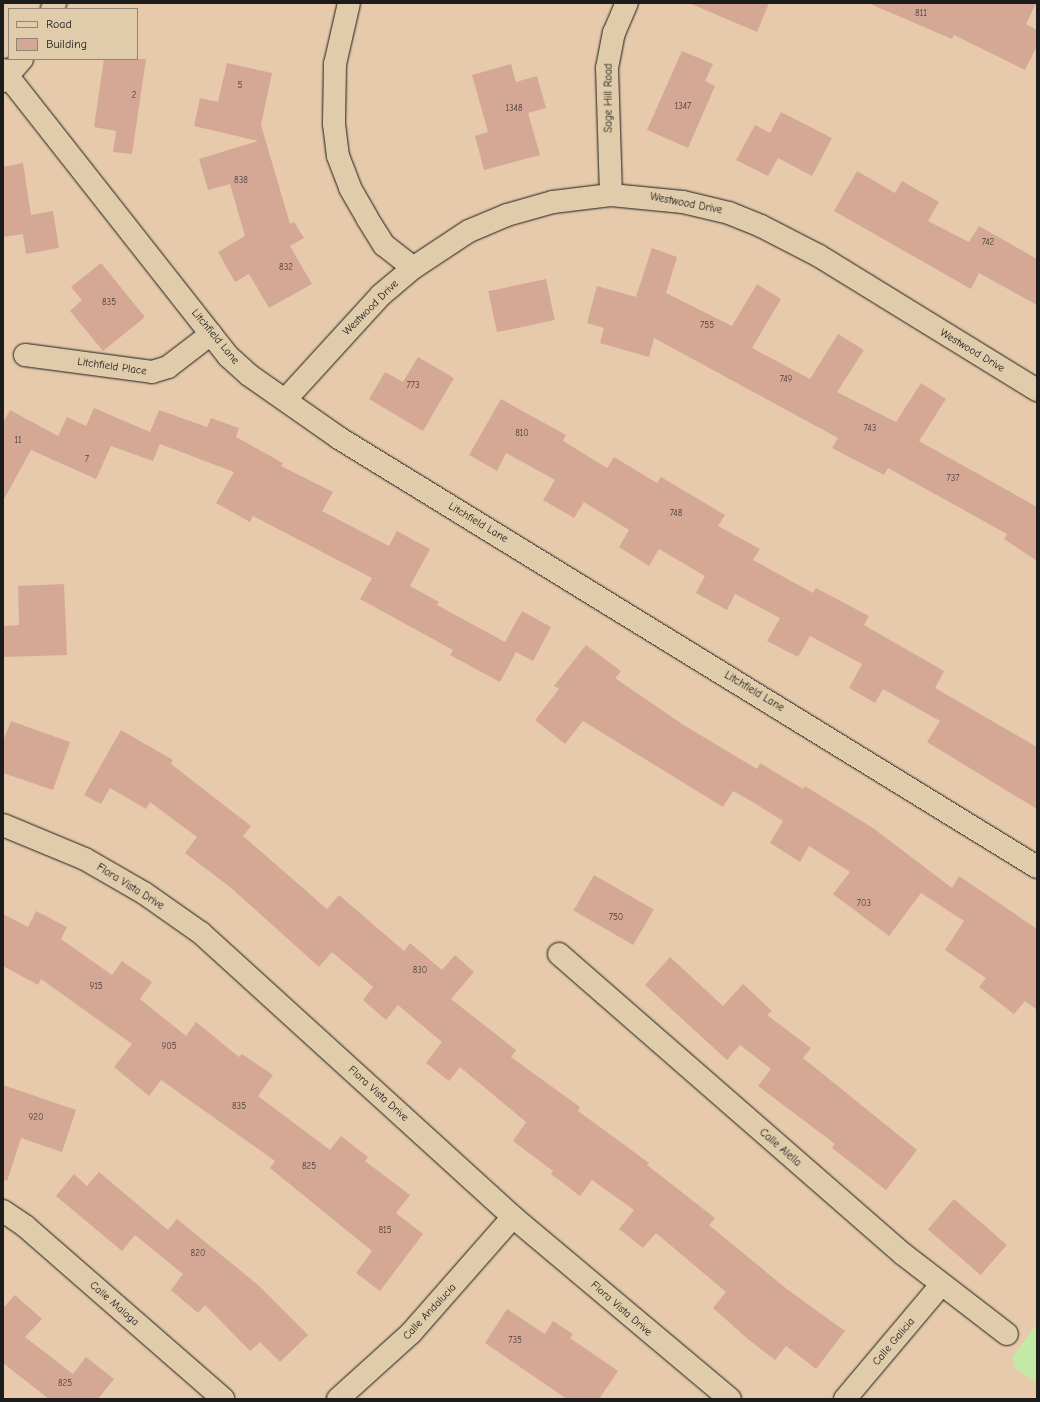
<!DOCTYPE html>
<style>
body{margin:0}
#map{position:relative;width:1040px;height:1402px;overflow:hidden;background:#e6caab;font-family:"Comic Neue",sans-serif}
div>[style]{position:absolute}
.green>*{inset:0;background:#c3eaa5}
.building>*{inset:0;background:#d5a896;transform-origin:0 0}
.roads{filter:drop-shadow(0 0 1px #1c1c1c) drop-shadow(0 0 1px #1c1c1c)}
.minor>*{height:22px;margin:-11px;padding:0 11px;transform-origin:11px;border-radius:11px;background:#e0cbaa}
span{translate:-50% -50%;white-space:nowrap;text-align:center;line-height:1.15;-webkit-text-stroke:3px #e0cbaa;paint-order:stroke}
.number-label{font-size:9px;color:#4a3f3a}
.number-label span{-webkit-text-stroke-width:0}
.street-label{font-size:11px;color:#1c1c1c}
.frame{position:absolute;inset:0;border:4px solid #1c1c1c;pointer-events:none}
.legend{position:absolute;left:8px;top:8px;width:130px;height:52px;box-sizing:border-box;background:#e0cbaa;border:1px solid #928571;margin:0;padding:5px 7px;list-style:none;font-size:12px;color:#1c1c1c}
.legend li{display:flex;align-items:center;gap:8px;height:20px}
.legend b{width:20px;border:1px solid #928571}
</style>
<div id="map">
<div class="green">
<i style="clip-path:polygon(1037px 1323px,1037px 1383px,1015px 1368px,1012px 1358px)"></i>
</div>
<div class="building">
<i style="clip-path:polygon(689px 3px,769px 3px,757px 32px)"></i>
<i style="clip-path:polygon(868px 3px,1036px 3px,1026px 24px,1037px 30px,1037px 46px,1025px 70px,954px 35px,952px 39px)"></i>
<i style="clip-path:polygon(682px 51px,713px 64px,705px 81px,715px 86px,688px 148px,647px 130px)"></i>
<i style="clip-path:polygon(104px 59px,146px 59px,132px 154px,113px 152px,116px 131px,94px 127px)"></i>
<i style="clip-path:polygon(227px 63px,272px 73px,261px 125px,290px 224px,294px 222px,304px 238px,290px 246px,312px 284px,269px 308px,249px 274px,235px 282px,218px 252px,245px 236px,230px 184px,208px 190px,199px 159px,258px 141px,194px 126px,200px 98px,218px 102px)"></i>
<i style="clip-path:polygon(511px 64px,516px 82px,537px 76px,546px 108px,528px 113px,540px 155px,484px 170px,475px 136px,488px 132px,472px 75px)"></i>
<i style="clip-path:polygon(781px 112px,832px 138px,812px 176px,778px 158px,768px 176px,736px 160px,755px 125px,770px 133px)"></i>
<i style="clip-path:polygon(23px 163px,31px 215px,53px 211px,59px 248px,26px 254px,23px 234px,3px 237px,3px 167px)"></i>
<i style="clip-path:polygon(857px 171px,895px 193px,902px 181px,939px 202px,928px 221px,969px 242px,979px 226px,1037px 259px,1037px 305px,979px 273px,971px 289px,834px 211px)"></i>
<i style="clip-path:polygon(652px 248px,677px 257px,666px 293px,732px 326px,757px 284px,781px 299px,752px 348px,810px 379px,838px 334px,864px 350px,837px 392px,896px 422px,921px 383px,946px 399px,919px 441px,1037px 507px,1037px 561px,1004px 539px,1007px 534px,888px 468px,884px 475px,832px 448px,838px 438px,654px 338px,649px 357px,600px 343px,604px 328px,587px 323px,597px 286px,636px 297px)"></i>
<i style="clip-path:polygon(101px 263px,145px 317px,103px 351px,70px 311px,82px 300px,71px 287px)"></i>
<i style="left:546px;top:279px;width:42px;height:59px;rotate:78deg"></i>
<i style="clip-path:polygon(418px 357px,454px 378px,423px 431px,369px 399px,385px 372px,403px 382px)"></i>
<i style="clip-path:polygon(501px 399px,566px 435px,563px 441px,607px 468px,614px 457px,657px 483px,661px 477px,725px 515px,718px 526px,760px 549px,753px 560px,813px 593px,816px 588px,869px 616px,864px 625px,944px 671px,935px 688px,1037px 747px,1037px 809px,927px 742px,940px 721px,883px 689px,875px 703px,849px 688px,862px 664px,810px 636px,798px 657px,767px 641px,780px 618px,735px 594px,727px 610px,696px 593px,705px 576px,659px 549px,649px 566px,619px 547px,629px 530px,584px 502px,574px 518px,543px 500px,555px 480px,506px 453px,497px 471px,469px 455px)"></i>
<i style="clip-path:polygon(94px 408px,150px 432px,159px 410px,207px 427px,211px 418px,239px 428px,236px 437px,283px 463px,281px 466px,333px 492px,322px 511px,389px 546px,397px 531px,430px 549px,410px 586px,439px 602px,437px 605px,505px 642px,522px 611px,551px 627px,533px 661px,516px 652px,500px 682px,450px 655px,453px 650px,360px 599px,372px 578px,253px 516px,250px 522px,216px 503px,234px 472px,160px 444px,153px 461px,111px 446px,96px 479px,31px 450px,3px 501px,3px 423px,10px 410px,58px 436px,67px 417px,86px 426px)"></i>
<i style="clip-path:polygon(64px 584px,67px 655px,3px 657px,3px 626px,19px 625px,18px 586px)"></i>
<i style="clip-path:polygon(586px 645px,621px 671px,615px 678px,682px 724px,757px 769px,760px 763px,803px 789px,805px 786px,873px 828px,952px 888px,959px 876px,1037px 929px,1037px 1010px,1025px 1001px,1014px 1014px,979px 987px,986px 978px,945px 950px,964px 921px,921px 893px,889px 936px,833px 894px,850px 872px,809px 846px,800px 862px,770px 843px,783px 821px,751px 801px,733px 791px,723px 807px,583px 721px,565px 744px,535px 720px,559px 689px,554px 686px)"></i>
<i style="clip-path:polygon(11px 721px,70px 742px,53px 790px,3px 773px,3px 741px)"></i>
<i style="clip-path:polygon(121px 730px,173px 760px,171px 764px,251px 826px,243px 836px,327px 909px,339px 895px,404px 951px,410px 943px,442px 970px,455px 955px,474px 972px,451px 999px,516px 1050px,511px 1057px,580px 1107px,578px 1111px,649px 1163px,647px 1165px,715px 1218px,709px 1225px,788px 1290px,845px 1331px,816px 1369px,786px 1346px,775px 1360px,749px 1340px,713px 1308px,726px 1292px,656px 1233px,643px 1248px,619px 1229px,634px 1210px,592px 1180px,580px 1196px,551px 1174px,553px 1171px,513px 1141px,526px 1122px,460px 1067px,449px 1081px,426px 1063px,442px 1042px,398px 1005px,386px 1020px,363px 1000px,373px 987px,332px 952px,319px 967px,230px 887px,185px 853px,197px 837px,150px 802px,146px 809px,110px 788px,101px 804px,84px 795px)"></i>
<i style="left:594px;top:875px;width:69px;height:41px;rotate:30deg"></i>
<i style="clip-path:polygon(36px 911px,67px 927px,61px 939px,112px 975px,122px 961px,152px 982px,140px 999px,186px 1036px,196px 1022px,239px 1057px,242px 1054px,273px 1075px,258px 1096px,330px 1150px,341px 1136px,368px 1157px,365px 1161px,410px 1195px,396px 1213px,423px 1234px,380px 1291px,356px 1273px,372px 1251px,270px 1168px,275px 1161px,161px 1080px,149px 1096px,114px 1067px,132px 1044px,41px 979px,38px 985px,3px 966px,3px 914px,28px 927px)"></i>
<i style="clip-path:polygon(670px 957px,723px 1006px,743px 984px,772px 1011px,767px 1015px,811px 1048px,803px 1058px,917px 1150px,886px 1190px,832px 1148px,835px 1144px,758px 1086px,771px 1069px,740px 1045px,727px 1060px,645px 985px)"></i>
<i style="clip-path:polygon(3px 1085px,76px 1110px,62px 1152px,21px 1138px,7px 1181px,3px 1180px)"></i>
<i style="clip-path:polygon(99px 1172px,168px 1230px,177px 1219px,257px 1284px,308px 1335px,280px 1362px,260px 1342px,250px 1351px,205px 1305px,198px 1313px,171px 1290px,183px 1274px,135px 1235px,122px 1251px,56px 1196px,74px 1174px,87px 1186px)"></i>
<i style="left:954px;top:1199px;width:70px;height:40px;rotate:41deg"></i>
<i style="clip-path:polygon(15px 1295px,42px 1319px,25px 1337px,73px 1374px,86px 1357px,114px 1379px,98px 1399px,49px 1399px,3px 1363px,3px 1308px)"></i>
<i style="clip-path:polygon(507px 1309px,545px 1334px,553px 1321px,573px 1334px,570px 1338px,618px 1371px,599px 1399px,567px 1399px,485px 1343px)"></i>
</div>
<div class="roads">
<div class="minor">
<i style="left:349px;top:3px;width:63px;rotate:102.9deg"></i>
<i style="left:335px;top:64px;width:60px;rotate:91deg"></i>
<i style="left:334px;top:124px;width:32px;rotate:83deg"></i>
<i style="left:338px;top:156px;width:34px;rotate:69deg"></i>
<i style="left:350px;top:188px;width:34px;rotate:60deg"></i>
<i style="left:367px;top:218px;width:32px;rotate:58deg"></i>
<i style="left:384px;top:245px;width:37px;rotate:38deg"></i>
<i style="left:52px;top:9px;width:7px;rotate:-63deg"></i>
<i style="left:3px;top:70px;width:364px;rotate:51.8deg"></i>
<i style="left:228px;top:356px;width:28px;rotate:42deg"></i>
<i style="left:249px;top:375px;width:110px;rotate:35deg"></i>
<i style="left:339px;top:438px;width:819px;rotate:31.58deg"></i>
<i style="left:3px;top:81px;width:29px;rotate:-49deg"></i>
<i style="left:611px;top:195px;width:127px;rotate:-91.8deg"></i>
<i style="left:607px;top:68px;width:36px;rotate:-79deg"></i>
<i style="left:614px;top:33px;width:33px;rotate:-67deg"></i>
<i style="left:25px;top:355px;width:128px;rotate:7.6deg"></i>
<i style="left:152px;top:372px;width:17px;rotate:-17deg"></i>
<i style="left:168px;top:367px;width:54px;rotate:-37.5deg"></i>
<i style="left:286px;top:399px;width:141px;rotate:-47.6deg"></i>
<i style="left:381px;top:295px;width:42px;rotate:-40.2deg"></i>
<i style="left:413px;top:268px;width:67px;rotate:-33.5deg"></i>
<i style="left:469px;top:231px;width:41px;rotate:-22.8deg"></i>
<i style="left:507px;top:215px;width:48px;rotate:-15.8deg"></i>
<i style="left:553px;top:202px;width:58px;rotate:-6.9deg"></i>
<i style="left:611px;top:195px;width:72px;rotate:5.6deg"></i>
<i style="left:683px;top:202px;width:47px;rotate:13.4deg"></i>
<i style="left:729px;top:213px;width:35px;rotate:22deg"></i>
<i style="left:761px;top:226px;width:65px;rotate:27.3deg"></i>
<i style="left:819px;top:256px;width:256px;rotate:31.6deg"></i>
<i style="left:3px;top:825px;width:89px;rotate:22.5deg"></i>
<i style="left:85px;top:859px;width:68px;rotate:30deg"></i>
<i style="left:144px;top:893px;width:70px;rotate:35.1deg"></i>
<i style="left:201px;top:933px;width:422px;rotate:42.3deg"></i>
<i style="left:513px;top:1217px;width:283px;rotate:40deg"></i>
<i style="left:559px;top:954px;width:456px;rotate:41.1deg"></i>
<i style="left:903px;top:1254px;width:131px;rotate:37.6deg"></i>
<i style="left:3px;top:1211px;width:27px;rotate:34deg"></i>
<i style="left:25px;top:1226px;width:263px;rotate:41.1deg"></i>
<i style="left:338px;top:1399px;width:98px;rotate:-42.1deg"></i>
<i style="left:411px;top:1333px;width:154px;rotate:-48.7deg"></i>
<i style="left:845px;top:1399px;width:150px;rotate:-49.9deg"></i>
</div>
</div>
<div class="number-label">
<span style="left:921px;top:13px">811</span>
<span style="left:240px;top:85px">5</span>
<span style="left:134px;top:95px">2</span>
<span style="left:683px;top:106px">1347</span>
<span style="left:514px;top:108px">1348</span>
<span style="left:241px;top:180px">838</span>
<span style="left:988px;top:242px">742</span>
<span style="left:286px;top:267px">832</span>
<span style="left:109px;top:302px">835</span>
<span style="left:707px;top:325px">755</span>
<span style="left:786px;top:379px">749</span>
<span style="left:413px;top:385px">773</span>
<span style="left:870px;top:428px">743</span>
<span style="left:522px;top:433px">810</span>
<span style="left:18px;top:440px">11</span>
<span style="left:87px;top:459px">7</span>
<span style="left:953px;top:478px">737</span>
<span style="left:676px;top:513px">748</span>
<span style="left:864px;top:903px">703</span>
<span style="left:616px;top:917px">750</span>
<span style="left:420px;top:970px">830</span>
<span style="left:96px;top:986px">915</span>
<span style="left:169px;top:1046px">905</span>
<span style="left:239px;top:1106px">835</span>
<span style="left:36px;top:1117px">920</span>
<span style="left:309px;top:1166px">825</span>
<span style="left:385px;top:1230px">815</span>
<span style="left:198px;top:1253px">820</span>
<span style="left:515px;top:1340px">735</span>
<span style="left:65px;top:1383px">825</span>
</div>
<div class="street-label">
<span style="left:609px;top:98px;rotate:-90deg">Sage Hill Road</span>
<span style="left:686px;top:204px;rotate:11deg">Westwood Drive</span>
<span style="left:371px;top:308px;rotate:-45deg">Westwood Drive</span>
<span style="left:215px;top:337px;rotate:50deg">Litchfield Lane</span>
<span style="left:972px;top:351px;rotate:31deg">Westwood Drive</span>
<span style="left:112px;top:367px;rotate:8deg">Litchfield Place</span>
<span style="left:478px;top:523px;rotate:31deg">Litchfield Lane</span>
<span style="left:754px;top:692px;rotate:31deg">Litchfield Lane</span>
<span style="left:130px;top:887px;rotate:32deg">Flora Vista Drive</span>
<span style="left:378px;top:1094px;rotate:42deg">Flora Vista Drive</span>
<span style="left:780px;top:1148px;rotate:41deg">Calle Alella</span>
<span style="left:114px;top:1304px;rotate:41deg">Calle Malaga</span>
<span style="left:621px;top:1309px;rotate:41deg">Flora Vista Drive</span>
<span style="left:430px;top:1312px;rotate:-47deg">Calle Andalucia</span>
<span style="left:894px;top:1342px;rotate:-50deg">Calle Galicia</span>
</div>
<div class="frame"></div>
<ul class="legend">
<li><b style="height:5px;background:#e0cbaa"></b>Road</li>
<li><b style="height:11px;background:#d5a896"></b>Building</li>
</ul>
</div>
